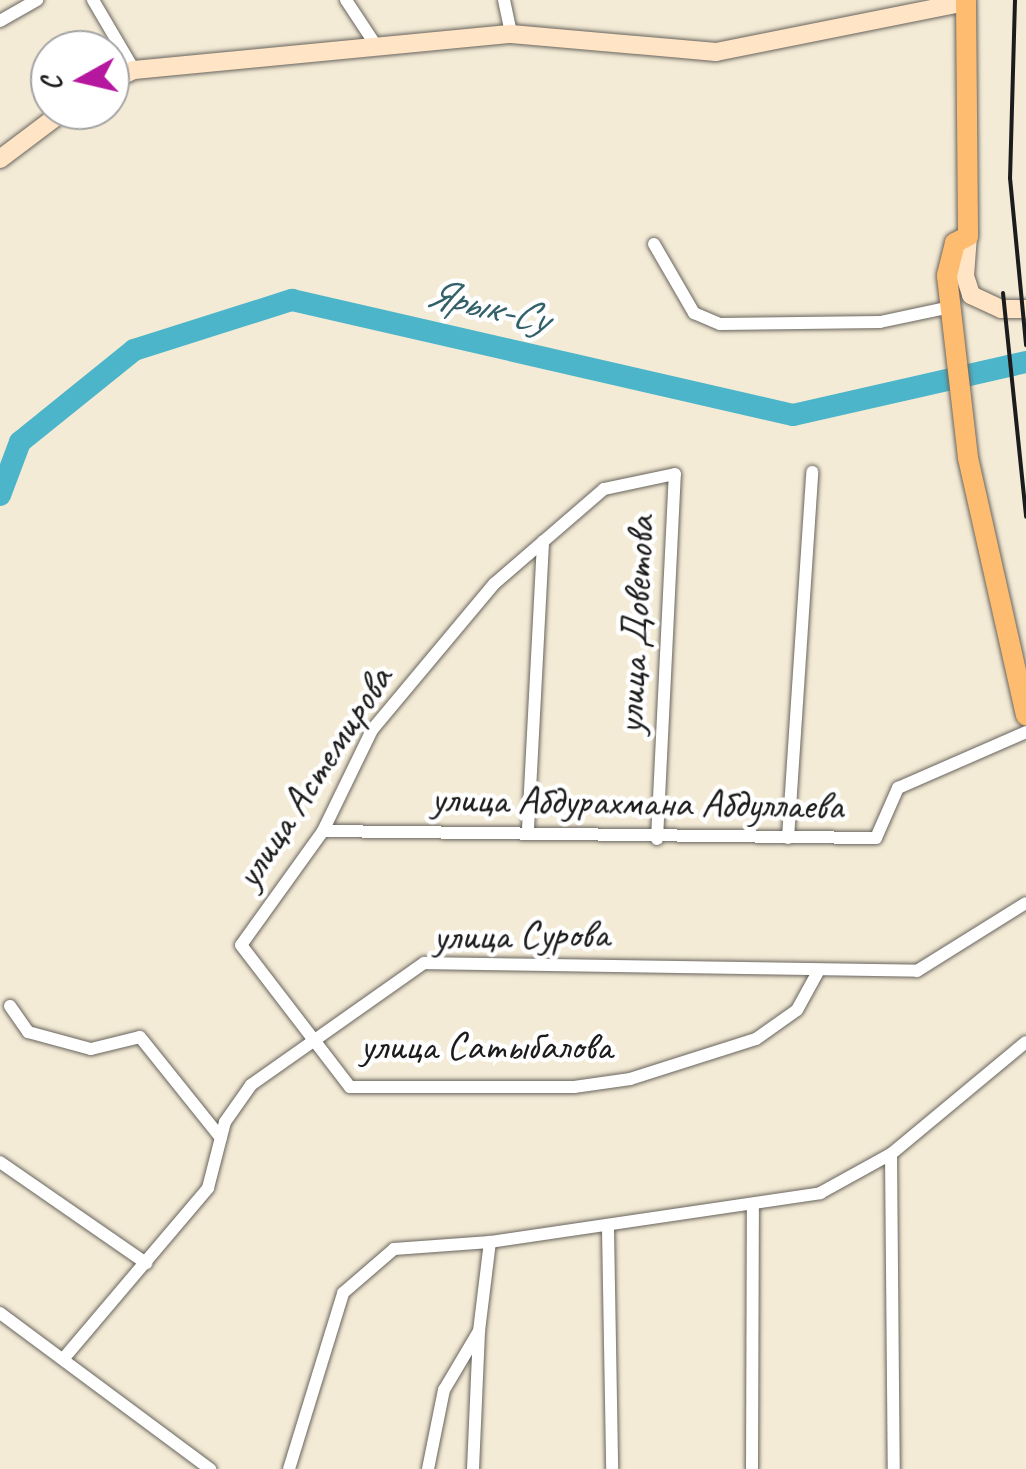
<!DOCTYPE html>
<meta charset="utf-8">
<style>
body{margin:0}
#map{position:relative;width:1026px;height:1469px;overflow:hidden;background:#f4ebd6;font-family:Caveat,sans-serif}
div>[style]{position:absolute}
.river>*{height:22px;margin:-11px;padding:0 11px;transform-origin:11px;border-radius:11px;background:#4cb5ca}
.roads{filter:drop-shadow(0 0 2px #68645d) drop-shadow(0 0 2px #68645d)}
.street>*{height:12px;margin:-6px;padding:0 6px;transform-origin:6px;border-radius:6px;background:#fff}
.secondary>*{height:18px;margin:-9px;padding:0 9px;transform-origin:9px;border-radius:9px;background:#ffe4c6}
.primary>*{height:20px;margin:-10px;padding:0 10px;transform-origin:10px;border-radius:10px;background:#febc70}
.rail>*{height:4px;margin:-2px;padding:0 2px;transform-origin:2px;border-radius:2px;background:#1c1c1c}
span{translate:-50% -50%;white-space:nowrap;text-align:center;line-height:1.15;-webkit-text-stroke:9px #fff;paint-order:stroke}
.street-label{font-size:40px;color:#1c1c1c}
.water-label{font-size:42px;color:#32616a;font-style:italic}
.north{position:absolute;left:30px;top:30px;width:100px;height:100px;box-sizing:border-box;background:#fff;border:2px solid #a4a4a4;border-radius:50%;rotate:262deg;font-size:28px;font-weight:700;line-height:40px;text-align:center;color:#1c1c1c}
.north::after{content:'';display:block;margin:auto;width:35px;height:45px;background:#b5179e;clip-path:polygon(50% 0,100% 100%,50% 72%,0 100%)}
</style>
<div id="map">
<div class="river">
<i style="left:0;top:495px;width:57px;rotate:-69.3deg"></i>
<i style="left:20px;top:442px;width:146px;rotate:-38.9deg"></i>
<i style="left:134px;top:350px;width:166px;rotate:-17.6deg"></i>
<i style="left:292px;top:300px;width:514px;rotate:12.93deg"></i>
<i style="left:793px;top:415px;width:239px;rotate:-12.8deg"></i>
</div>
<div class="roads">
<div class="street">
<i style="left:93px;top:0;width:81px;rotate:59.6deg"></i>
<i style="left:346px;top:0;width:53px;rotate:56.6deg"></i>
<i style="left:504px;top:0;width:35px;rotate:78deg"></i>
<i style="left:0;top:21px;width:43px;rotate:-29.6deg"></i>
<i style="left:654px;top:244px;width:80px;rotate:59.9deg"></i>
<i style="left:694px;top:313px;width:28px;rotate:23deg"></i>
<i style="left:720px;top:324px;width:160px;rotate:-0.7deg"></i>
<i style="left:880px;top:322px;width:73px;rotate:-11.9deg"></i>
<i style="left:528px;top:829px;width:288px;rotate:-87deg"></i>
<i style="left:323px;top:831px;width:553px;rotate:0.73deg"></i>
<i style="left:876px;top:838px;width:55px;rotate:-66.3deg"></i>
<i style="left:898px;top:788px;width:140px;rotate:-23.6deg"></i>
<i style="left:788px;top:838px;width:367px;rotate:-86.2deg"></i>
<i style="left:657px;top:839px;width:365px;rotate:-87.2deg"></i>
<i style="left:675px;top:474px;width:73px;rotate:168.1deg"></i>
<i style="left:604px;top:489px;width:145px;rotate:139.2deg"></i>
<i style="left:494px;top:584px;width:190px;rotate:129.9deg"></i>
<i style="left:372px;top:730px;width:112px;rotate:115.9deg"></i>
<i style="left:323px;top:831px;width:140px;rotate:125.7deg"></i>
<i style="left:241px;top:945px;width:179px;rotate:52.5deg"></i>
<i style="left:350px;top:1087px;width:224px"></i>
<i style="left:574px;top:1087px;width:57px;rotate:-8.1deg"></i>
<i style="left:630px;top:1079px;width:132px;rotate:-17.6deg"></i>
<i style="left:756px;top:1039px;width:50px;rotate:-35.3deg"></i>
<i style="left:797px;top:1010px;width:46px;rotate:-61.2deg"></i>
<i style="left:10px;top:1006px;width:32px;rotate:55deg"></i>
<i style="left:28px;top:1032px;width:65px;rotate:15.1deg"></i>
<i style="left:91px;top:1049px;width:50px;rotate:-13.8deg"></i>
<i style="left:140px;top:1037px;width:129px;rotate:51.3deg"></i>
<i style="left:891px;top:1154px;width:315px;rotate:89.5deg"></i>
<i style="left:0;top:1162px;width:178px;rotate:34.7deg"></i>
<i style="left:608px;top:1229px;width:240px;rotate:89deg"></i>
<i style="left:0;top:1313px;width:262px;rotate:36.6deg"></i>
<i style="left:64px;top:1358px;width:223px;rotate:-49.7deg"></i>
<i style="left:208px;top:1188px;width:68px;rotate:-75.6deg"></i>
<i style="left:225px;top:1122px;width:45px;rotate:-54.9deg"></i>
<i style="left:251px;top:1085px;width:212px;rotate:-35.2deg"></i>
<i style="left:424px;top:963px;width:493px;rotate:0.9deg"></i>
<i style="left:917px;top:971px;width:128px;rotate:-32deg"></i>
<i style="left:289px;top:1469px;width:184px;rotate:-72.9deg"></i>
<i style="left:343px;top:1293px;width:67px;rotate:-40.8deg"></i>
<i style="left:394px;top:1249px;width:96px;rotate:-4.2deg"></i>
<i style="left:428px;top:1469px;width:81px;rotate:-78.6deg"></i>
<i style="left:444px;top:1390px;width:69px;rotate:-59.3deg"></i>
<i style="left:479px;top:1331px;width:90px;rotate:-83deg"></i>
<i style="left:490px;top:1242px;width:334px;rotate:-8.4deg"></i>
<i style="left:820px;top:1193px;width:81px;rotate:-28.8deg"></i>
<i style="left:891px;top:1154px;width:175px;rotate:-39.7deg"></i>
<i style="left:473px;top:1469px;width:137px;rotate:-87.5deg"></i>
<i style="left:752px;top:1469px;width:263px;rotate:-89.8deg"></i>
</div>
<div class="secondary">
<i style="left:110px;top:81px;width:26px;rotate:-25deg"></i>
<i style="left:134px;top:70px;width:379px;rotate:-5.5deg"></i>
<i style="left:511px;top:34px;width:206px;rotate:5deg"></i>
<i style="left:716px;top:52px;width:255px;rotate:-11.3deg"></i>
<i style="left:0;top:159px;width:81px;rotate:-37deg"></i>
<i style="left:968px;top:236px;width:40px;rotate:94.3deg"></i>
<i style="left:965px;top:276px;width:20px;rotate:72deg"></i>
<i style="left:971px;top:295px;width:33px;rotate:25deg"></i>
<i style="left:1001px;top:309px;width:25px"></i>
</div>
<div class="primary">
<i style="left:966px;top:0;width:236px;rotate:89.5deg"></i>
<i style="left:968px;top:236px;width:15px;rotate:152deg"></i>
<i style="left:955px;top:243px;width:34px;rotate:104deg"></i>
<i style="left:947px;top:276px;width:183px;rotate:83.4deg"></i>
<i style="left:968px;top:458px;width:264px;rotate:77.3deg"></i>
</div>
</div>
<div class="rail">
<i style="left:1015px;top:0;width:178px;rotate:91.6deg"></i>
<i style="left:1010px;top:178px;width:168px;rotate:84.5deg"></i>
<i style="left:1003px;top:293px;width:225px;rotate:84.1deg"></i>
</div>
<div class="street-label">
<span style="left:635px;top:625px;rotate:-87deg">улица Доветова</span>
<span style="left:313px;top:777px;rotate:-57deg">улица Астемирова</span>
<span style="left:637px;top:802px;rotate:1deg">улица Абдурахмана Абдуллаева</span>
<span style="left:521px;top:935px;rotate:-1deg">улица Сурова</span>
<span style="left:486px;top:1046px">улица Сатыбалова</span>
</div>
<div class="water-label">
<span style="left:487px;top:306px;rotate:13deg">Ярык-Су</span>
</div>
<div class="north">С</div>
</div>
